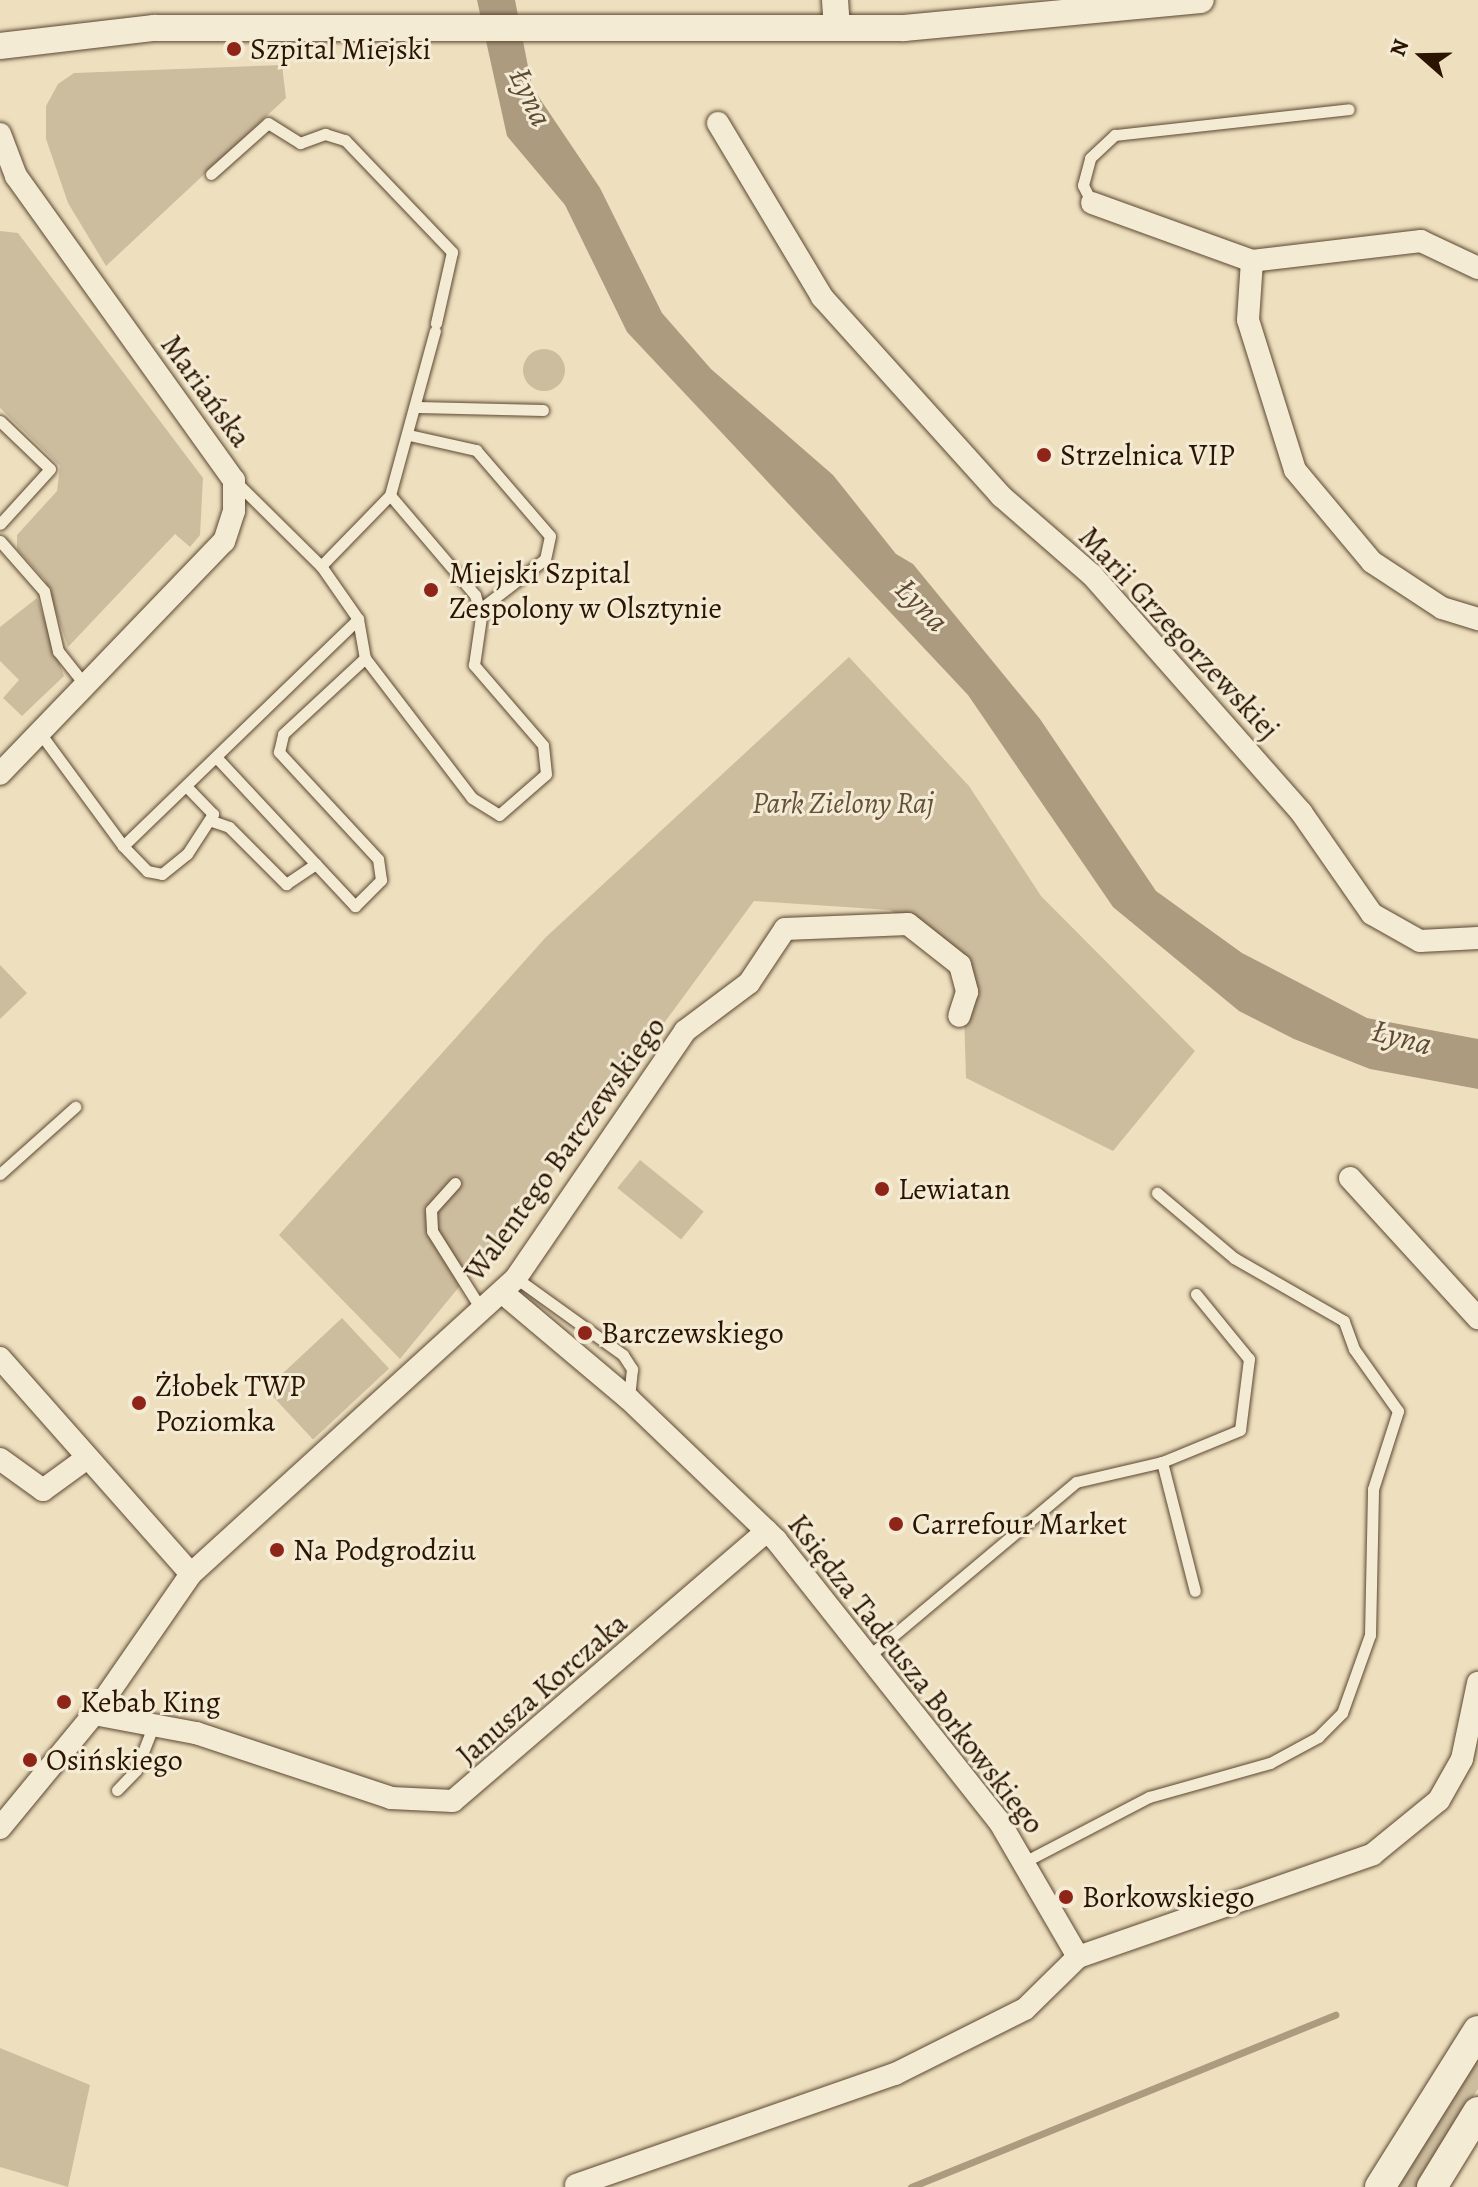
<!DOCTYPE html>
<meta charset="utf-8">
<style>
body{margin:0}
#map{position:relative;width:1478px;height:2187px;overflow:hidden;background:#eee0bf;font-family:Alegreya,serif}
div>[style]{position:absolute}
.green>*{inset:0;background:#cdbd9f;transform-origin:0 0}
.round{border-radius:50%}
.water>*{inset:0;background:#ac9b7f}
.stream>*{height:7px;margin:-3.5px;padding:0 3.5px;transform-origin:3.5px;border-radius:3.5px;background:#ac9b7f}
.roads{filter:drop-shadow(0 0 2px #5c4731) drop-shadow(0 0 2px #5c4731)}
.service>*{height:11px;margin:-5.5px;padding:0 5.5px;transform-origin:5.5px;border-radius:5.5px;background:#f4ebd5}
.minor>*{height:22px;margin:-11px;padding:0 11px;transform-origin:11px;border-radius:11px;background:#f4ebd5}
.tertiary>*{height:26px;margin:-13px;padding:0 13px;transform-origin:13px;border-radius:13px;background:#f4ebd5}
.secondary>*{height:30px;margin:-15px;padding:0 15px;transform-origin:15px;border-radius:15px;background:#f4ebd5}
.dots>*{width:22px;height:22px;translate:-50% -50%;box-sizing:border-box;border:4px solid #f4ebd5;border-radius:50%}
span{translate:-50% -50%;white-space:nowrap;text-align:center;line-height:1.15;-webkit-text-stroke:6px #f4ebd5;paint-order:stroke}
.poi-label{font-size:30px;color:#2b1402}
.left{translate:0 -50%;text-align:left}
.street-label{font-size:30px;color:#2b1402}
.park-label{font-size:30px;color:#644f39;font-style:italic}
.water-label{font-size:32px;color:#5f4a34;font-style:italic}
.north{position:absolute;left:1382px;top:16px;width:80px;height:80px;-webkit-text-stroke:6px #f4ebd5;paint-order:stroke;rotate:290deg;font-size:22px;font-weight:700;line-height:32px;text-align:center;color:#2b1402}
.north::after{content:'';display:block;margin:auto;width:28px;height:36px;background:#2b1402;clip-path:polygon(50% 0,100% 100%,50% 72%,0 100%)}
</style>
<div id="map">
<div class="green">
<i style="clip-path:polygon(282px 65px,286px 98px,106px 266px,68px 203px,46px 139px,46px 106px,58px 84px,74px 73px)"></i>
<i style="clip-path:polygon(0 231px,18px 233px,203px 478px,200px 535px,190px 547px,175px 534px,68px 647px,45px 580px,17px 549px,17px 535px,57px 491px,60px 466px,0 408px)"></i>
<i class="round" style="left:523px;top:349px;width:42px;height:42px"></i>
<i style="clip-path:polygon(37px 598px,64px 676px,22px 716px,3px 698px,19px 680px,0 661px,0 627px)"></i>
<i style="clip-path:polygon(849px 657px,969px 786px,1041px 896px,1195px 1051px,1113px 1151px,966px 1078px,962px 952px,890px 910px,754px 901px,563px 1160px,400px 1359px,279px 1235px,546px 937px)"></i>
<i style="clip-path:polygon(0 965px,27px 993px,0 1019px)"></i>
<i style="left:640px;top:1160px;width:82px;height:36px;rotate:39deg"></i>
<i style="left:342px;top:1318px;width:69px;height:104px;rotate:47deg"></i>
<i style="clip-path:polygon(0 2048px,90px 2085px,68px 2187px,0 2167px)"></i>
<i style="clip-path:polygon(1478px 2057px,1478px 2089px,1417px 2187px,1396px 2187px)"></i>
</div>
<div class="water">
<i style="clip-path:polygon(477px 0,515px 0,532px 87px,600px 188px,662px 313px,711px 369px,833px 475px,896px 554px,913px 564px,1040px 719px,1156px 891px,1242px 953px,1367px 1018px,1478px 1039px,1478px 1089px,1370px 1069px,1294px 1039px,1239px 1011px,1113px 907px,968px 695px,627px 332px,565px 205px,507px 136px)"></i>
</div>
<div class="stream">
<i style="left:911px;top:2187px;width:458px;rotate:-22.1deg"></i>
</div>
<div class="roads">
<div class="service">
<i style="left:211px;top:174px;width:76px;rotate:-41.8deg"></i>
<i style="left:268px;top:123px;width:38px;rotate:32deg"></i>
<i style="left:300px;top:143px;width:27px;rotate:-20deg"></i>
<i style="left:325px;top:134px;width:21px;rotate:17deg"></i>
<i style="left:345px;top:140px;width:155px;rotate:46.3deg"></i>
<i style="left:452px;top:252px;width:73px;rotate:102.7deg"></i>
<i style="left:1092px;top:203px;width:20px;rotate:-117deg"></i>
<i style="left:1083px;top:185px;width:28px;rotate:-75deg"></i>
<i style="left:1090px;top:158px;width:34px;rotate:-43deg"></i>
<i style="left:1115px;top:135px;width:235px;rotate:-6.3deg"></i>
<i style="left:418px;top:407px;width:125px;rotate:1.4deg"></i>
<i style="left:0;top:421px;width:69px;rotate:43.8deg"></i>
<i style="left:50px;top:469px;width:74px;rotate:132.3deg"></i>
<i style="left:409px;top:435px;width:69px;rotate:12.6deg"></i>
<i style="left:476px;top:450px;width:113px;rotate:49.3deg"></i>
<i style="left:550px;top:536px;width:24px;rotate:102deg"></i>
<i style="left:545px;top:559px;width:82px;rotate:142.4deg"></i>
<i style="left:236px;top:482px;width:120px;rotate:44.7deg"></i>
<i style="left:0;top:541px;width:67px;rotate:48.7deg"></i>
<i style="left:44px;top:591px;width:62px;rotate:76.9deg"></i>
<i style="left:58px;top:651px;width:43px;rotate:51.5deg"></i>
<i style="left:358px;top:619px;width:40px;rotate:80deg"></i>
<i style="left:365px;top:658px;width:176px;rotate:52.6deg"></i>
<i style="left:472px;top:798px;width:32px;rotate:32deg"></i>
<i style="left:499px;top:815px;width:62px;rotate:-41.1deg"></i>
<i style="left:546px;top:774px;width:29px;rotate:-96deg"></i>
<i style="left:543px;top:745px;width:106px;rotate:-130.8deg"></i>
<i style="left:474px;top:665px;width:49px;rotate:-81.7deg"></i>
<i style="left:481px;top:617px;width:23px;rotate:-105deg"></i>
<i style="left:475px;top:595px;width:131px;rotate:-130.4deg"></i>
<i style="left:40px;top:733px;width:140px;rotate:53.7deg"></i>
<i style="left:123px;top:846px;width:327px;rotate:-44deg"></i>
<i style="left:358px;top:619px;width:65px;rotate:-124.9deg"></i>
<i style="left:321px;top:566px;width:99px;rotate:-45.8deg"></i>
<i style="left:390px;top:495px;width:170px;rotate:-74.7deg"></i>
<i style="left:216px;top:757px;width:204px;rotate:47deg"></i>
<i style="left:355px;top:906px;width:37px;rotate:-45deg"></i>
<i style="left:381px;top:880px;width:21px;rotate:-98deg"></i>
<i style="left:378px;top:859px;width:146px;rotate:-132.8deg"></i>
<i style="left:279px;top:752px;width:18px;rotate:-77deg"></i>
<i style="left:283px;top:734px;width:112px;rotate:-42.8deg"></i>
<i style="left:212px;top:821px;width:18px;rotate:19deg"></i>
<i style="left:229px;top:827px;width:81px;rotate:45deg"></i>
<i style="left:286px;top:884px;width:36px;rotate:-34deg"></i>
<i style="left:123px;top:846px;width:35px;rotate:46deg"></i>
<i style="left:147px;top:871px;width:15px;rotate:11deg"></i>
<i style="left:162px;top:874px;width:32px;rotate:-39deg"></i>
<i style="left:187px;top:854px;width:48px;rotate:-57deg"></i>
<i style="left:213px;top:814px;width:39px;rotate:-134deg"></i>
<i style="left:0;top:1174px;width:101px;rotate:-41.8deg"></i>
<i style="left:455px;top:1183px;width:36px;rotate:132deg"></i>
<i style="left:431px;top:1210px;width:21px;rotate:87deg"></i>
<i style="left:432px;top:1231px;width:96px;rotate:57.8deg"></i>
<i style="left:516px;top:1278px;width:132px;rotate:35.7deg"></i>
<i style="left:623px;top:1355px;width:17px;rotate:57deg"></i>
<i style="left:632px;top:1369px;width:30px;rotate:96deg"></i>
<i style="left:1162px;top:1462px;width:133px;rotate:75.7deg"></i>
<i style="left:870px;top:1655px;width:269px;rotate:-40deg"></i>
<i style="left:1076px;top:1482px;width:88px;rotate:-13.1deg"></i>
<i style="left:1162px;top:1462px;width:84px;rotate:-22.3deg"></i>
<i style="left:1240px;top:1430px;width:72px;rotate:-82.8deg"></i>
<i style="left:1249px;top:1359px;width:84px;rotate:-129.2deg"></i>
<i style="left:117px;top:1790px;width:28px;rotate:-46deg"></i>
<i style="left:136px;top:1770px;width:49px;rotate:-68.6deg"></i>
<i style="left:1024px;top:1862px;width:141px;rotate:-27.5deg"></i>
<i style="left:1149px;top:1797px;width:126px;rotate:-15.7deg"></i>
<i style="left:1270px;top:1763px;width:55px;rotate:-28.4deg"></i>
<i style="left:1318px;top:1737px;width:34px;rotate:-45deg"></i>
<i style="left:1342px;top:1713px;width:83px;rotate:-70.3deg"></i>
<i style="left:1370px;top:1635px;width:146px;rotate:-88.8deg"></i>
<i style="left:1373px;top:1489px;width:82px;rotate:-72.2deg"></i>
<i style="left:1398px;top:1411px;width:76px;rotate:-125.4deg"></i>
<i style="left:1354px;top:1349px;width:30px;rotate:-110deg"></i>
<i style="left:1344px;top:1321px;width:127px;rotate:-150.2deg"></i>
<i style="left:1234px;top:1258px;width:101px;rotate:-139.8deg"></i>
</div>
<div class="minor">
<i style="left:718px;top:123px;width:203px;rotate:59.1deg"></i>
<i style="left:822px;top:297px;width:268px;rotate:48deg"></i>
<i style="left:1001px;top:496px;width:121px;rotate:41deg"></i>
<i style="left:1092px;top:575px;width:316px;rotate:48.6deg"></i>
<i style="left:1301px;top:812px;width:124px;rotate:55.2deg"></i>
<i style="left:1372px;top:914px;width:55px;rotate:29.4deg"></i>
<i style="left:1420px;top:941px;width:58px;rotate:-3deg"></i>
<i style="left:0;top:134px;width:45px;rotate:69.1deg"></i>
<i style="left:16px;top:176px;width:374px;rotate:54.4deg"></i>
<i style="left:234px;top:480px;width:31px;rotate:90deg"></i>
<i style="left:234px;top:511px;width:32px;rotate:108deg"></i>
<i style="left:224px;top:541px;width:323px;rotate:133.9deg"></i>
<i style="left:1092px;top:203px;width:170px;rotate:19.9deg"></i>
<i style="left:1478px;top:268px;width:63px;rotate:-154.7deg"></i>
<i style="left:1421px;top:241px;width:170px;rotate:173.3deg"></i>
<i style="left:1252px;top:261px;width:59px;rotate:93.9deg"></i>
<i style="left:1248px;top:320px;width:157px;rotate:72.6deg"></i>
<i style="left:1295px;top:470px;width:120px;rotate:50.1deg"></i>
<i style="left:1372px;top:562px;width:84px;rotate:33.3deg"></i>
<i style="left:1442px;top:608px;width:38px;rotate:17deg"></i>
<i style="left:1350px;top:1178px;width:190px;rotate:47.6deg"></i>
<i style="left:503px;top:1293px;width:165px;rotate:40.1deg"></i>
<i style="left:629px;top:1399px;width:204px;rotate:43.8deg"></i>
<i style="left:776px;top:1540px;width:359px;rotate:51.6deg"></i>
<i style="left:999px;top:1821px;width:157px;rotate:59.8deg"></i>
<i style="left:0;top:1358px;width:288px;rotate:48.5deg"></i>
<i style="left:0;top:1459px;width:53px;rotate:35.8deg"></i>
<i style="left:43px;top:1490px;width:54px;rotate:-36deg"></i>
<i style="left:94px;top:1714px;width:104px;rotate:10.6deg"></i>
<i style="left:196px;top:1733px;width:206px;rotate:18.4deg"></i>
<i style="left:391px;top:1798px;width:62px;rotate:2.8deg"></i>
<i style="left:453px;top:1801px;width:414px;rotate:-40.7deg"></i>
<i style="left:0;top:1828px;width:148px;rotate:-50.5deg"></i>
<i style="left:94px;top:1714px;width:170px;rotate:-55.3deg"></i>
<i style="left:191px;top:1574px;width:440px;rotate:-42.3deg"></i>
<i style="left:516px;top:1278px;width:299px;rotate:-55.6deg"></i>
<i style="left:685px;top:1031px;width:80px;rotate:-36.9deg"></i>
<i style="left:749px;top:983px;width:65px;rotate:-56.3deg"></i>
<i style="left:785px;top:929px;width:123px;rotate:-2.3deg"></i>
<i style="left:908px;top:924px;width:66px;rotate:38.3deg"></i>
<i style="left:960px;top:965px;width:28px;rotate:75deg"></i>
<i style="left:967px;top:992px;width:25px;rotate:108deg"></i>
<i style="left:576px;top:2185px;width:338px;rotate:-19.2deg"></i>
<i style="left:895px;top:2074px;width:145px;rotate:-26.6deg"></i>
<i style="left:1025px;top:2009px;width:74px;rotate:-44.5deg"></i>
<i style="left:1078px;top:1957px;width:312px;rotate:-19.2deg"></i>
<i style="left:1373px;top:1854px;width:85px;rotate:-39.3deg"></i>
<i style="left:1439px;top:1800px;width:47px;rotate:-60.7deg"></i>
<i style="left:1462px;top:1759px;width:78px;rotate:-78.1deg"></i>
</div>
<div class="tertiary">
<i style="left:835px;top:0;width:26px;rotate:86deg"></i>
<i style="left:0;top:46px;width:155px;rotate:-6.7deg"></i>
<i style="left:154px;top:28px;width:750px"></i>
<i style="left:904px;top:28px;width:298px;rotate:-5.4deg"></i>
</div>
<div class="secondary">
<i style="left:1380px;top:2187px;width:184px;rotate:-57.9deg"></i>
<i style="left:1432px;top:2187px;width:88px;rotate:-58.5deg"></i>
</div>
</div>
<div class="dots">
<i style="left:234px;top:49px;background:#8f2418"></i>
<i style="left:1044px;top:455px;background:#8f2418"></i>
<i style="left:431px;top:590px;background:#8f2418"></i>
<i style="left:882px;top:1189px;background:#8f2418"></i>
<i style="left:585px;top:1333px;background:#8f2418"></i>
<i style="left:139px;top:1403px;background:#8f2418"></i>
<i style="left:896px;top:1524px;background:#8f2418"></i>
<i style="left:277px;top:1550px;background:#8f2418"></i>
<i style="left:64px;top:1702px;background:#8f2418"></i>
<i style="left:30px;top:1760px;background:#8f2418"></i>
<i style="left:1066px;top:1897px;background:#8f2418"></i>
</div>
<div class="poi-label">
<span class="left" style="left:250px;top:49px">Szpital Miejski</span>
<span class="left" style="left:1060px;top:455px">Strzelnica VIP</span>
<span class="left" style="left:449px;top:590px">Miejski Szpital<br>Zespolony w Olsztynie</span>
<span class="left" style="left:898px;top:1189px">Lewiatan</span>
<span class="left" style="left:601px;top:1333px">Barczewskiego</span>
<span class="left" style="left:155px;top:1403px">Żłobek TWP<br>Poziomka</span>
<span class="left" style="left:912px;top:1524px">Carrefour Market</span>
<span class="left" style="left:293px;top:1550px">Na Podgrodziu</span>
<span class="left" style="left:80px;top:1702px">Kebab King</span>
<span class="left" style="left:46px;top:1760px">Osińskiego</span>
<span class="left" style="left:1082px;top:1897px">Borkowskiego</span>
</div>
<div class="street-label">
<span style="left:206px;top:391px;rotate:54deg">Mariańska</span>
<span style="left:1179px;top:633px;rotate:47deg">Marii Grzegorzewskiej</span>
<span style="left:565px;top:1149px;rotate:-54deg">Walentego Barczewskiego</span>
<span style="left:916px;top:1674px;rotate:52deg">Księdza Tadeusza Borkowskiego</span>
<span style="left:542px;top:1689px;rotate:-41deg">Janusza Korczaka</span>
</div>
<div class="park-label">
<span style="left:843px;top:803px">Park Zielony Raj</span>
</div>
<div class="water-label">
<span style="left:531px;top:97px;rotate:65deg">Łyna</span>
<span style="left:922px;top:605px;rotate:46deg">Łyna</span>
<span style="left:1402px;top:1037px;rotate:15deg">Łyna</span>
</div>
<div class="north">N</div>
</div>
